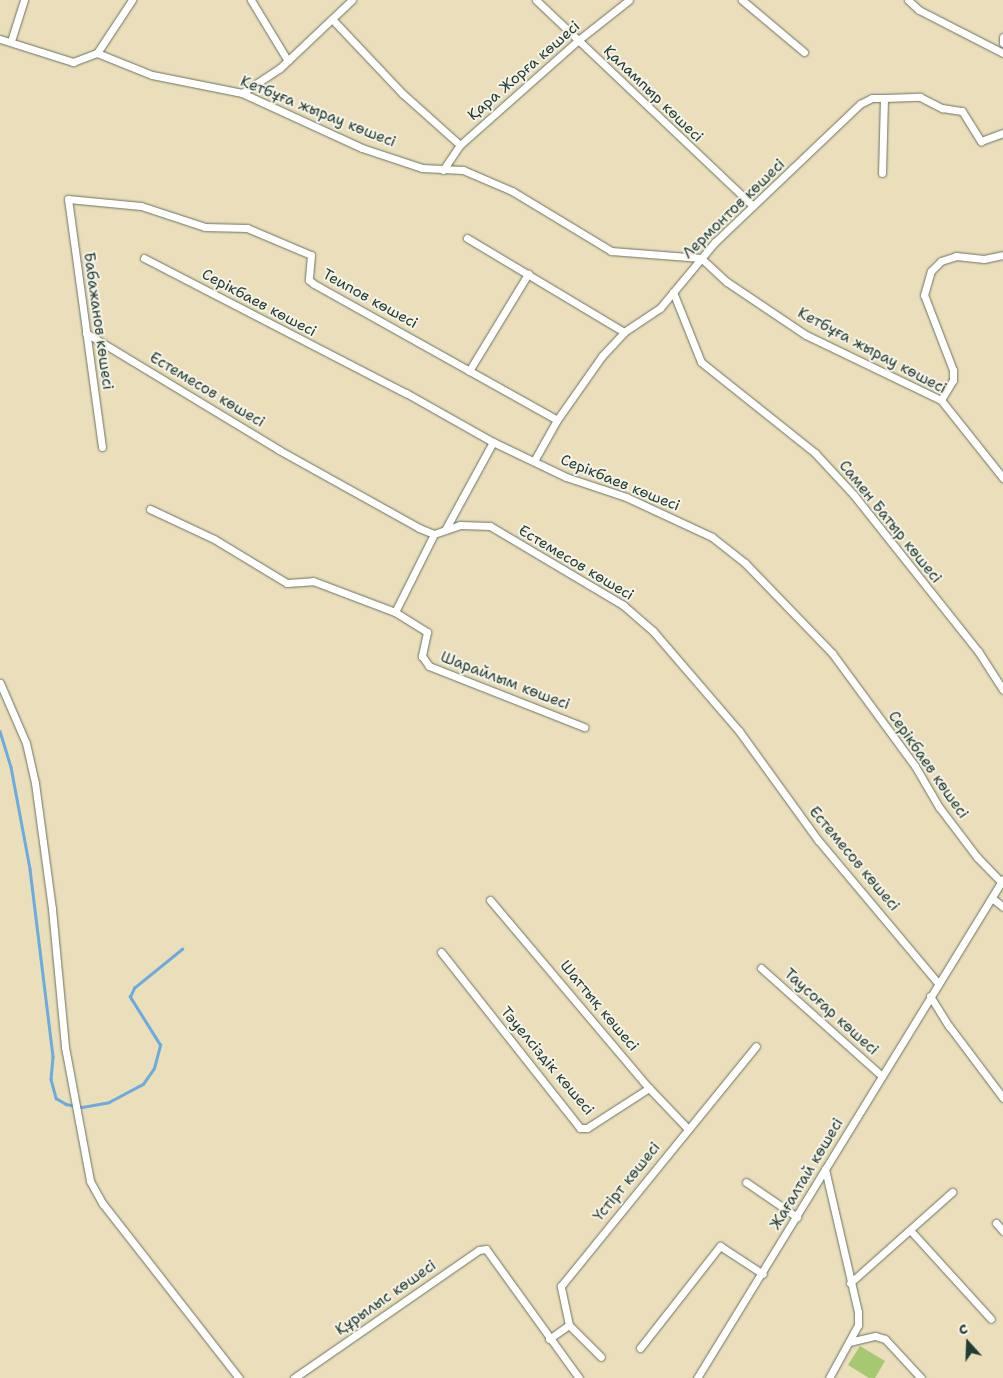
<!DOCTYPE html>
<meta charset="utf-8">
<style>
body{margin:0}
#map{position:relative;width:1003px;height:1378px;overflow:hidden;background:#ebdebb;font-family:"Shantell Sans",sans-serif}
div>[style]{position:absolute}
.green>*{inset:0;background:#a6c871}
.stream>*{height:2.5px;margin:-1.25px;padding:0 1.25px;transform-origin:1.25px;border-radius:1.25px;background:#6cabde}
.roads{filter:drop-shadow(0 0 1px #667563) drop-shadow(0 0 1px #667563)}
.street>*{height:7px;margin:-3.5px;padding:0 3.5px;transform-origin:3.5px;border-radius:3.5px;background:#fff}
span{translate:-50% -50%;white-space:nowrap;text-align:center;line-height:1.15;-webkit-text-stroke:4px #f7f3e8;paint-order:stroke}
.street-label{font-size:15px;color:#1f3d34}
.north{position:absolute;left:943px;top:1318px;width:50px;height:50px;-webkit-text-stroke:4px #f7f3e8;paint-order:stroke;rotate:340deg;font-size:14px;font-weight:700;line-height:20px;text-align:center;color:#1f3d34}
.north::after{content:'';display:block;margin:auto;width:18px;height:22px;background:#1f3d34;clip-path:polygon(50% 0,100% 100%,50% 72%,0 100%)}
</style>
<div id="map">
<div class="green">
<i style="clip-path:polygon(860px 1346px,885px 1361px,875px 1378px,869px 1378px,848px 1365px)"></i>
</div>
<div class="stream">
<i style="left:0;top:731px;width:38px;rotate:73deg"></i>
<i style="left:11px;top:767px;width:104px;rotate:79.4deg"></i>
<i style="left:30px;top:869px;width:189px;rotate:83deg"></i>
<i style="left:53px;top:1057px;width:22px;rotate:95deg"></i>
<i style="left:51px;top:1079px;width:20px;rotate:75deg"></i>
<i style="left:56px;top:1098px;width:12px;rotate:31deg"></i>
<i style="left:66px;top:1104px;width:16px;rotate:11deg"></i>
<i style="left:82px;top:1107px;width:27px;rotate:-10deg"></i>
<i style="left:109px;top:1102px;width:38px;rotate:-28deg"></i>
<i style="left:143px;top:1084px;width:19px;rotate:-55deg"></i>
<i style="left:154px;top:1068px;width:24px;rotate:-75deg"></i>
<i style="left:160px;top:1045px;width:57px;rotate:-122deg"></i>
<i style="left:130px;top:997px;width:10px;rotate:-66deg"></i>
<i style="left:134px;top:988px;width:62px;rotate:-39.1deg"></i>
</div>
<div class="roads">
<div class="street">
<i style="left:251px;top:0;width:71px;rotate:58.8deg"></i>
<i style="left:536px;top:0;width:299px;rotate:43.5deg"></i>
<i style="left:742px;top:0;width:81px;rotate:40deg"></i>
<i style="left:908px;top:0;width:15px;rotate:42deg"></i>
<i style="left:919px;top:10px;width:94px;rotate:27.1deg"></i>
<i style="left:332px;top:19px;width:103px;rotate:46.6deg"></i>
<i style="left:403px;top:94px;width:76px;rotate:41.8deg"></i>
<i style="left:1003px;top:37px;width:6px;rotate:90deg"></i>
<i style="left:0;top:39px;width:77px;rotate:17.5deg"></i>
<i style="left:73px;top:62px;width:26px;rotate:-21deg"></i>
<i style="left:97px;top:53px;width:64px;rotate:-56.6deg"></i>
<i style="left:11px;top:41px;width:43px;rotate:-72.4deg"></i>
<i style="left:97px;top:53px;width:59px;rotate:21.8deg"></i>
<i style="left:152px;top:75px;width:92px;rotate:11.3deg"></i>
<i style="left:242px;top:93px;width:132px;rotate:24.6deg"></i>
<i style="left:362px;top:148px;width:63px;rotate:18.4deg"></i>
<i style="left:422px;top:168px;width:41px;rotate:2.8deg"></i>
<i style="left:463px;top:170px;width:53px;rotate:23.2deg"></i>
<i style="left:512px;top:191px;width:116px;rotate:31.2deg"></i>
<i style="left:611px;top:251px;width:90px;rotate:4.4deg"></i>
<i style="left:701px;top:258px;width:35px;rotate:43deg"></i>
<i style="left:727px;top:282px;width:95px;rotate:33.9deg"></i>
<i style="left:806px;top:335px;width:150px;rotate:25.7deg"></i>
<i style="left:941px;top:400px;width:100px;rotate:51.5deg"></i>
<i style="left:242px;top:93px;width:45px;rotate:-33.3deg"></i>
<i style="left:280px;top:68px;width:99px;rotate:-43.4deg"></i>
<i style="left:884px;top:98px;width:36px;rotate:-2deg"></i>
<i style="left:920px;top:97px;width:25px;rotate:27deg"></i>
<i style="left:942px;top:108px;width:20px;rotate:9deg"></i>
<i style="left:962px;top:111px;width:36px;rotate:58deg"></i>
<i style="left:981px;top:141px;width:23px;rotate:-20deg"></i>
<i style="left:443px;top:170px;width:30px;rotate:-56deg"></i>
<i style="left:460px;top:145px;width:157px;rotate:-41.6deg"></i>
<i style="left:577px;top:41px;width:66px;rotate:-38.3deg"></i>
<i style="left:467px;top:238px;width:183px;rotate:30.9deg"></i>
<i style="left:144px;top:258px;width:295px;rotate:27.3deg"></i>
<i style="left:406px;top:393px;width:100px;rotate:29.4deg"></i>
<i style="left:493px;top:442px;width:81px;rotate:25.6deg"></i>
<i style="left:566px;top:477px;width:63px;rotate:18.4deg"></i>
<i style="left:626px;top:497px;width:95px;rotate:24.9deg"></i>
<i style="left:712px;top:537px;width:42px;rotate:38.2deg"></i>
<i style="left:745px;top:563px;width:125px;rotate:46deg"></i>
<i style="left:832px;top:653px;width:140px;rotate:53.7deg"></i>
<i style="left:915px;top:766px;width:48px;rotate:59.7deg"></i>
<i style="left:939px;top:807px;width:63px;rotate:52.8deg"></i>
<i style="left:977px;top:857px;width:35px;rotate:46deg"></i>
<i style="left:673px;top:292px;width:75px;rotate:68.2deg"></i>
<i style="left:701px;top:362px;width:146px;rotate:38.6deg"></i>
<i style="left:815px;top:453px;width:56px;rotate:47.2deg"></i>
<i style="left:853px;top:494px;width:201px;rotate:51.5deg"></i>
<i style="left:978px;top:651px;width:46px;rotate:57.3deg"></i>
<i style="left:86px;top:333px;width:226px;rotate:31.2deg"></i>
<i style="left:279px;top:450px;width:160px;rotate:29.1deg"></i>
<i style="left:419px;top:528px;width:16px;rotate:22deg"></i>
<i style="left:434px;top:534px;width:28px;rotate:-19deg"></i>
<i style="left:460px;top:525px;width:30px;rotate:2deg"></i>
<i style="left:490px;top:526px;width:155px;rotate:30.7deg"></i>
<i style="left:623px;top:605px;width:40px;rotate:41deg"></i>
<i style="left:653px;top:631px;width:132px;rotate:49.3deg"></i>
<i style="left:739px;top:731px;width:135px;rotate:54.1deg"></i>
<i style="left:818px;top:840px;width:185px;rotate:50deg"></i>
<i style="left:469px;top:371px;width:114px;rotate:-58.7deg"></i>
<i style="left:941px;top:400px;width:23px;rotate:-59deg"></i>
<i style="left:953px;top:380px;width:10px;rotate:-90deg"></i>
<i style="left:953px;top:370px;width:80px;rotate:-111.1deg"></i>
<i style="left:924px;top:295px;width:25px;rotate:-74deg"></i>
<i style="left:931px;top:271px;width:14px;rotate:-45deg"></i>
<i style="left:941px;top:261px;width:16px;rotate:-18deg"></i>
<i style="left:956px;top:256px;width:28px;rotate:6deg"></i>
<i style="left:984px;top:259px;width:19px;rotate:-12deg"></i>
<i style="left:102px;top:447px;width:250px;rotate:-97.8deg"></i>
<i style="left:68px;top:199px;width:73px;rotate:5.5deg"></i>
<i style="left:141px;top:206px;width:67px;rotate:18.2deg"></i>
<i style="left:205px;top:227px;width:42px;rotate:1.4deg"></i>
<i style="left:247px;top:228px;width:69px;rotate:22.9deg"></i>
<i style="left:311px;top:255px;width:25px;rotate:95deg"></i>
<i style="left:309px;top:280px;width:6px;rotate:39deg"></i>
<i style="left:314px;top:284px;width:278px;rotate:29.2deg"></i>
<i style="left:534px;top:461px;width:47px;rotate:-60.7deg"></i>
<i style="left:557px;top:420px;width:78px;rotate:-54.9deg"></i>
<i style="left:602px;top:356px;width:33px;rotate:-47deg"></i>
<i style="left:624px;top:332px;width:43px;rotate:-33.7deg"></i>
<i style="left:660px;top:308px;width:85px;rotate:-50.3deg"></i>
<i style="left:714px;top:243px;width:202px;rotate:-43.6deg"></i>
<i style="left:860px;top:104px;width:13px;rotate:-27deg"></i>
<i style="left:872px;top:98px;width:12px"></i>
<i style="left:884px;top:98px;width:75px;rotate:91.5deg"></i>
<i style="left:150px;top:509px;width:71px;rotate:25.1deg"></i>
<i style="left:214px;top:539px;width:85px;rotate:31.1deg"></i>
<i style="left:287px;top:583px;width:26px;rotate:-4deg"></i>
<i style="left:313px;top:581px;width:88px;rotate:20.7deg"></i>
<i style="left:395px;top:612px;width:38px;rotate:32deg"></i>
<i style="left:427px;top:632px;width:25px;rotate:102deg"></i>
<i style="left:422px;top:656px;width:12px;rotate:55deg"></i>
<i style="left:429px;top:666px;width:167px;rotate:21.5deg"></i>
<i style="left:445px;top:530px;width:100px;rotate:-61.4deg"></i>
<i style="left:395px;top:612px;width:87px;rotate:-63.4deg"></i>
<i style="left:0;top:683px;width:65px;rotate:66.6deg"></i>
<i style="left:26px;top:743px;width:41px;rotate:77.3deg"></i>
<i style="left:35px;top:783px;width:127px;rotate:82.3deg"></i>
<i style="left:52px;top:909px;width:139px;rotate:84.6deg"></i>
<i style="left:65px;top:1047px;width:136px;rotate:79.4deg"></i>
<i style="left:90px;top:1181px;width:26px;rotate:61deg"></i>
<i style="left:103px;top:1204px;width:221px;rotate:52deg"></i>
<i style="left:992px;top:898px;width:14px;rotate:39deg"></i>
<i style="left:490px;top:900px;width:246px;rotate:49.8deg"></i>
<i style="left:649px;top:1088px;width:57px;rotate:46.4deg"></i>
<i style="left:441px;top:952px;width:224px;rotate:51.7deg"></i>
<i style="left:580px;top:1128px;width:7px"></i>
<i style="left:587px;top:1128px;width:74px;rotate:-32.8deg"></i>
<i style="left:761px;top:968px;width:162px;rotate:41.8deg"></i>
<i style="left:930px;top:996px;width:36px;rotate:58deg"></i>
<i style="left:949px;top:1026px;width:90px;rotate:53.1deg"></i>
<i style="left:825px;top:1169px;width:147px;rotate:77deg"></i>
<i style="left:858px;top:1312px;width:13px;rotate:90deg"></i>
<i style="left:858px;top:1325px;width:60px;rotate:118.7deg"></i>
<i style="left:746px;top:1182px;width:62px;rotate:34.5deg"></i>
<i style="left:996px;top:1223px;width:11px;rotate:49deg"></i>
<i style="left:910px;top:1230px;width:120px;rotate:47.7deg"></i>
<i style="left:850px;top:1283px;width:137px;rotate:-41.7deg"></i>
<i style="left:569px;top:1325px;width:45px;rotate:45deg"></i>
<i style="left:549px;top:1339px;width:24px;rotate:-35deg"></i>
<i style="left:569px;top:1325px;width:40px;rotate:-102deg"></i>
<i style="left:561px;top:1286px;width:309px;rotate:-50.9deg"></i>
<i style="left:849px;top:1342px;width:27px;rotate:-13deg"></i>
<i style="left:875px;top:1336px;width:10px;rotate:17deg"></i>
<i style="left:885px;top:1339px;width:53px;rotate:47.3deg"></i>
<i style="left:640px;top:1348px;width:130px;rotate:-51.9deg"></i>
<i style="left:720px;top:1246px;width:51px;rotate:33.1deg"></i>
<i style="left:294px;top:1378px;width:225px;rotate:-34.7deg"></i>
<i style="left:479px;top:1250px;width:7px;rotate:-8deg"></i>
<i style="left:486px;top:1249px;width:159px;rotate:54.2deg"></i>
<i style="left:697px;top:1378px;width:585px;rotate:-58.48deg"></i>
</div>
</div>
<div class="street-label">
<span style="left:524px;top:71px;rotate:-41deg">Қара Жорға көшесі</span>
<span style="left:653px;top:94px;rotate:44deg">Қалампыр көшесі</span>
<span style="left:318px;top:112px;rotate:22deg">Кетбұға жырау көшесі</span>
<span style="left:734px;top:209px;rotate:-44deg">Лермонтов көшесі</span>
<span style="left:370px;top:299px;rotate:29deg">Теипов көшесі</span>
<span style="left:259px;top:303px;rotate:28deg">Серікбаев көшесі</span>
<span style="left:98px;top:321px;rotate:82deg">Бабажанов көшесі</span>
<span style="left:872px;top:351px;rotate:28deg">Кетбұға жырау көшесі</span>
<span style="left:207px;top:390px;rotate:31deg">Естемесов көшесі</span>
<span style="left:620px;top:483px;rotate:22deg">Серікбаев көшесі</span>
<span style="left:890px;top:522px;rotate:51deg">Самен Батыр көшесі</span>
<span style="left:576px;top:563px;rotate:31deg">Естемесов көшесі</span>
<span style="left:505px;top:681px;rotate:21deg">Шарайлым көшесі</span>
<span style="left:928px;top:765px;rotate:55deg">Серікбаев көшесі</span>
<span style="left:854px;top:859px;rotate:50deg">Естемесов көшесі</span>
<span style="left:599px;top:1006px;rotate:50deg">Шаттық көшесі</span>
<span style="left:831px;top:1012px;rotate:42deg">Тауcоғар көшесі</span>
<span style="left:547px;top:1061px;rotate:50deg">Тәуелсіздік көшесі</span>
<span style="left:807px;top:1174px;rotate:-59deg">Жағалтай көшесі</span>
<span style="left:627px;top:1182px;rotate:-51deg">Үстірт көшесі</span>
<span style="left:386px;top:1298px;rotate:-35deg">Құрылыс көшесі</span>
</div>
<div class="north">С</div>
</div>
